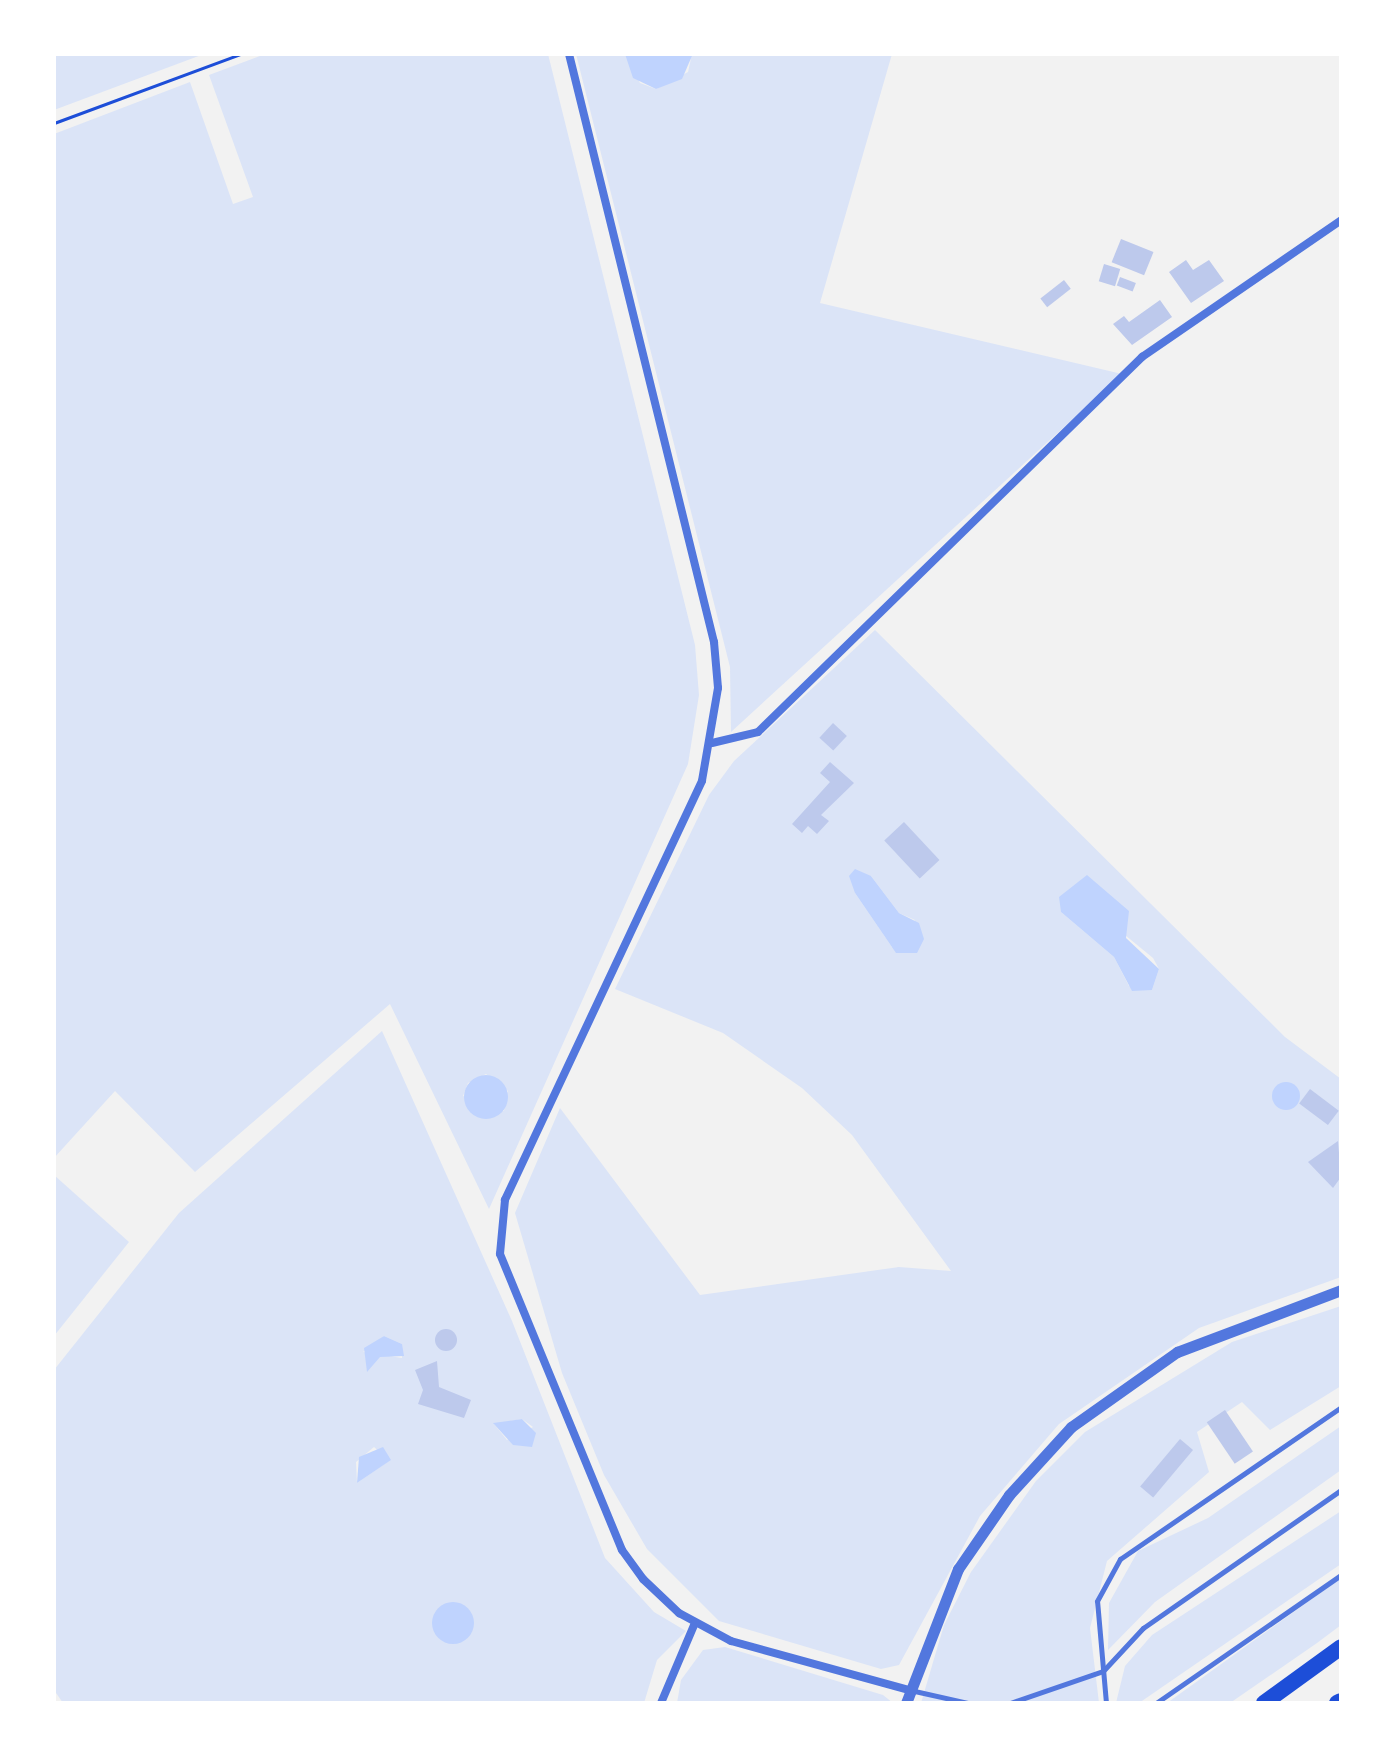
<!DOCTYPE html>
<style>
body{margin:0}
#map{position:relative;width:1395px;height:1757px;overflow:hidden;background:#f2f2f2;font-family:Ubuntu,sans-serif}
div>[style]{position:absolute}
.green>*{inset:0;background:#dbe4f7}
.water>*{inset:0;background:#bfd3fe}
.round{border-radius:50%}
.building>*{inset:0;background:#bdc9ec;transform-origin:0 0}
.path>*{height:3px;margin:-1.5px;padding:0 1.5px;transform-origin:1.5px;border-radius:1.5px;background:#1d4ed8}
.service>*{height:5px;margin:-2.5px;padding:0 2.5px;transform-origin:2.5px;border-radius:2.5px;background:#5277de}
.minor>*{height:8px;margin:-4px;padding:0 4px;transform-origin:4px;border-radius:4px;background:#5277de}
.tertiary>*{height:11px;margin:-5.5px;padding:0 5.5px;transform-origin:5.5px;border-radius:5.5px;background:#5277de}
.motorway>*{height:16px;margin:-8px;padding:0 8px;transform-origin:8px;border-radius:8px;background:#1d4ed8}
span{translate:-50% -50%;white-space:nowrap;text-align:center;line-height:1.15;-webkit-text-stroke:8px #fff;paint-order:stroke}
.frame{position:absolute;inset:0;border:56px solid #fff;pointer-events:none}
</style>
<div id="map">
<div class="green">
<i style="clip-path:polygon(54px 54px,204px 54px,54px 110px)"></i>
<i style="clip-path:polygon(evenodd,265px 54px,548px 54px,695px 645px,699px 695px,688px 764px,489px 1209px,390px 1004px,195px 1172px,115px 1091px,54px 1158px,54px 134px,190px 82px,233px 204px,253px 197px,209px 75px,265px 54px,486px 1074px,508px 1091px,504px 1111px,463px 1096px,468px 1083px,486px 1074px)"></i>
<i style="clip-path:polygon(576px 54px,625px 54px,640px 83px,656px 89px,688px 72px,692px 54px,892px 54px,820px 303px,1122px 374px,731px 732px,730px 667px)"></i>
<i style="clip-path:polygon(evenodd,875px 630px,1285px 1037px,1341px 1079px,1341px 1277px,1199px 1328px,1059px 1424px,980px 1516px,899px 1665px,881px 1669px,719px 1621px,647px 1549px,604px 1475px,562px 1373px,515px 1213px,560px 1108px,700px 1295px,899px 1267px,951px 1271px,852px 1135px,802px 1088px,723px 1033px,615px 989px,709px 795px,734px 761px,875px 630px,871px 876px,899px 913px,915px 920px,892px 947px,855px 893px,871px 876px,875px 630px,1061px 912px,1125px 935px,1153px 958px,1159px 969px,1152px 990px,1129px 986px,1114px 957px,1061px 912px)"></i>
<i style="clip-path:polygon(evenodd,382px 1031px,512px 1321px,605px 1558px,654px 1612px,686px 1631px,657px 1660px,644px 1703px,63px 1703px,54px 1690px,54px 1370px,179px 1213px,382px 1031px,384px 1336px,402px 1344px,402px 1358px,363px 1352px,384px 1336px,382px 1031px,522px 1419px,533px 1427px,507px 1440px,494px 1424px,522px 1419px,382px 1031px,374px 1447px,389px 1461px,357px 1483px,356px 1462px,374px 1447px)"></i>
<i style="clip-path:polygon(54px 1175px,129px 1242px,54px 1336px)"></i>
<i style="clip-path:polygon(1341px 1306px,1341px 1386px,1270px 1430px,1242px 1402px,1197px 1432px,1209px 1472px,1107px 1561px,1090px 1628px,1099px 1703px,921px 1703px,944px 1625px,971px 1572px,1036px 1481px,1085px 1432px,1232px 1342px)"></i>
<i style="clip-path:polygon(1341px 1426px,1341px 1470px,1155px 1602px,1108px 1650px,1109px 1603px,1138px 1551px,1208px 1518px)"></i>
<i style="clip-path:polygon(1341px 1511px,1341px 1564px,1139px 1703px,1116px 1703px,1125px 1666px,1152px 1635px)"></i>
<i style="clip-path:polygon(1341px 1578px,1341px 1625px,1317px 1643px,1230px 1703px,1167px 1703px)"></i>
<i style="clip-path:polygon(725px 1647px,883px 1695px,893px 1703px,677px 1703px,681px 1680px,703px 1650px)"></i>
</div>
<div class="water">
<i style="clip-path:polygon(625px 54px,692px 54px,692px 56px,682px 79px,656px 89px,633px 78px)"></i>
<i style="clip-path:polygon(855px 869px,871px 876px,899px 913px,919px 923px,924px 939px,917px 953px,896px 953px,855px 893px,849px 876px)"></i>
<i style="clip-path:polygon(1087px 875px,1129px 911px,1126px 938px,1159px 969px,1152px 990px,1132px 991px,1114px 957px,1061px 912px,1059px 897px)"></i>
<i class="round" style="left:464px;top:1075px;width:44px;height:44px"></i>
<i class="round" style="left:1272px;top:1082px;width:28px;height:28px"></i>
<i style="clip-path:polygon(384px 1336px,402px 1344px,404px 1356px,380px 1357px,367px 1372px,364px 1348px)"></i>
<i style="clip-path:polygon(522px 1419px,536px 1433px,532px 1447px,513px 1445px,493px 1423px)"></i>
<i style="clip-path:polygon(383px 1447px,391px 1460px,357px 1483px,359px 1457px)"></i>
<i class="round" style="left:432px;top:1602px;width:42px;height:42px"></i>
</div>
<div class="building">
<i style="left:1121px;top:239px;width:35px;height:25px;rotate:22deg"></i>
<i style="clip-path:polygon(1186px 260px,1193px 270px,1209px 260px,1224px 281px,1191px 303px,1169px 272px)"></i>
<i style="left:1104px;top:264px;width:17px;height:18px;rotate:17deg"></i>
<i style="left:1120px;top:277px;width:17px;height:9px;rotate:21deg"></i>
<i style="left:1064px;top:280px;width:11px;height:30px;rotate:52deg"></i>
<i style="clip-path:polygon(1160px 300px,1172px 317px,1132px 345px,1113px 324px,1124px 316px,1129px 322px)"></i>
<i style="left:833px;top:723px;width:19px;height:20px;rotate:43deg"></i>
<i style="clip-path:polygon(830px 762px,854px 783px,821px 815px,829px 821px,817px 834px,808px 826px,802px 833px,792px 824px,830px 782px,820px 773px)"></i>
<i style="left:904px;top:822px;width:52px;height:27px;rotate:47deg"></i>
<i style="left:1310px;top:1089px;width:36px;height:18px;rotate:37deg"></i>
<i style="clip-path:polygon(1338px 1141px,1341px 1177px,1333px 1188px,1308px 1162px)"></i>
<i class="round" style="left:435px;top:1329px;width:22px;height:22px"></i>
<i style="clip-path:polygon(437px 1361px,439px 1387px,471px 1400px,464px 1418px,418px 1404px,423px 1390px,415px 1370px)"></i>
<i style="left:1225px;top:1410px;width:50px;height:22px;rotate:56deg"></i>
<i style="left:1180px;top:1439px;width:17px;height:62px;rotate:40deg"></i>
</div>
<div class="path">
<i style="left:54px;top:123px;width:199px;rotate:-20.3deg"></i>
</div>
<div class="service">
<i style="left:910px;top:1690px;width:59px;rotate:12.6deg"></i>
<i style="left:1010px;top:1703px;width:98px;rotate:-19deg"></i>
<i style="left:1103px;top:1671px;width:59px;rotate:-47.1deg"></i>
<i style="left:1143px;top:1628px;width:241px;rotate:-34.9deg"></i>
<i style="left:1106px;top:1703px;width:102px;rotate:-95deg"></i>
<i style="left:1097px;top:1601px;width:48px;rotate:-61.3deg"></i>
<i style="left:1120px;top:1559px;width:268px;rotate:-34.5deg"></i>
<i style="left:1156px;top:1703px;width:225px;rotate:-34.7deg"></i>
</div>
<div class="minor">
<i style="left:569px;top:54px;width:606px;rotate:76.15deg"></i>
<i style="left:714px;top:642px;width:46px;rotate:85deg"></i>
<i style="left:718px;top:688px;width:94px;rotate:99.8deg"></i>
<i style="left:702px;top:781px;width:463px;rotate:115.2deg"></i>
<i style="left:505px;top:1200px;width:54px;rotate:95.3deg"></i>
<i style="left:500px;top:1254px;width:320px;rotate:67.6deg"></i>
<i style="left:622px;top:1550px;width:36px;rotate:54deg"></i>
<i style="left:643px;top:1579px;width:50px;rotate:43.4deg"></i>
<i style="left:679px;top:1613px;width:59px;rotate:28.3deg"></i>
<i style="left:731px;top:1641px;width:185px;rotate:15.4deg"></i>
<i style="left:712px;top:743px;width:47px;rotate:-13.4deg"></i>
<i style="left:758px;top:732px;width:537px;rotate:-44.32deg"></i>
<i style="left:1142px;top:357px;width:242px;rotate:-34.5deg"></i>
<i style="left:661px;top:1703px;width:87px;rotate:-67deg"></i>
</div>
<div class="tertiary">
<i style="left:906px;top:1703px;width:144px;rotate:-68.8deg"></i>
<i style="left:958px;top:1569px;width:90px;rotate:-55.4deg"></i>
<i style="left:1009px;top:1495px;width:92px;rotate:-47.6deg"></i>
<i style="left:1071px;top:1427px;width:130px;rotate:-35.3deg"></i>
<i style="left:1177px;top:1352px;width:175px;rotate:-20.7deg"></i>
</div>
<div class="motorway">
<i style="left:1264px;top:1703px;width:95px;rotate:-36deg"></i>
<i style="left:1337px;top:1703px;width:4px;rotate:-27deg"></i>
</div>
<div class="frame"></div>
</div>
